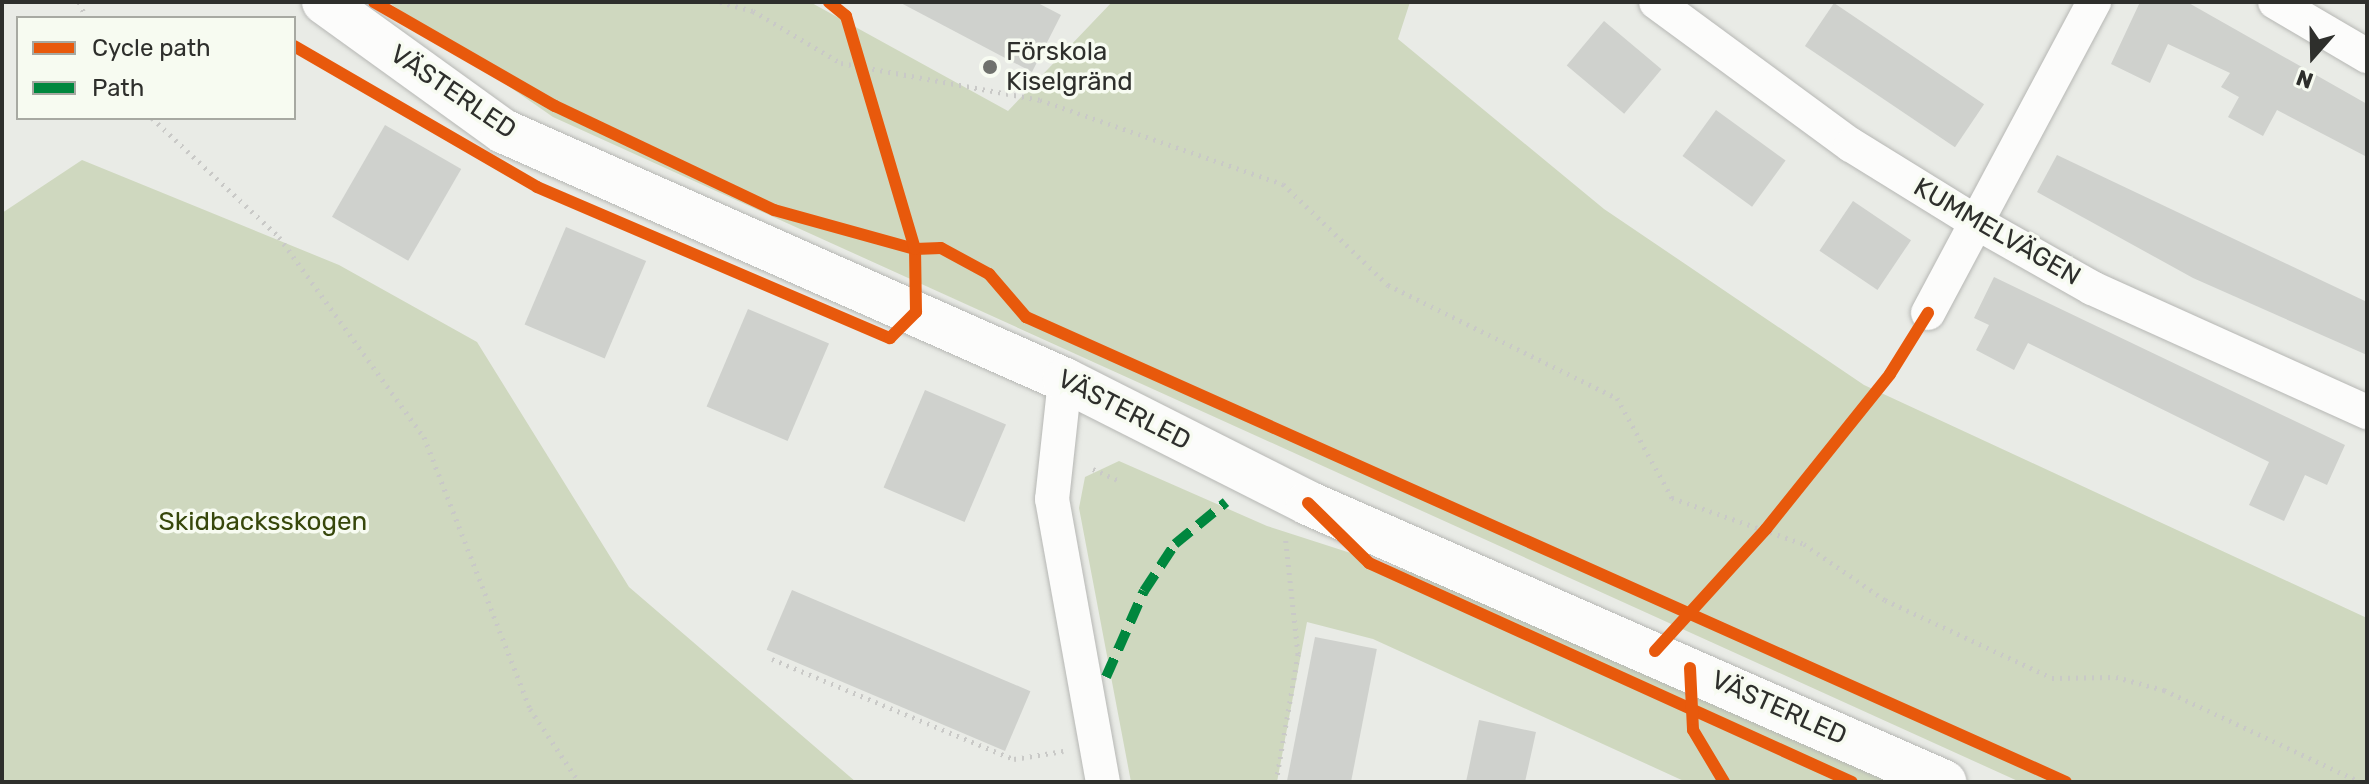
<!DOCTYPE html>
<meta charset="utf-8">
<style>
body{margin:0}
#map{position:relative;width:2369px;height:784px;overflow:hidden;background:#e9ebe6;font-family:Rubik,sans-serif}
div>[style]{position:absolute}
.green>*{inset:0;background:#cfd8bf}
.building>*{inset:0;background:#cfd1cd;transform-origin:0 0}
.path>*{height:5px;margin-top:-2.5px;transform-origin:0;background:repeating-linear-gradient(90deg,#c9c9c7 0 2px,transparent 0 8px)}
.roads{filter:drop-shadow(0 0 2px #b6b7b4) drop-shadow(0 0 2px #b6b7b4)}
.street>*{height:34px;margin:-17px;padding:0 17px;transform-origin:17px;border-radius:17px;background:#fcfcfb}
.secondary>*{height:44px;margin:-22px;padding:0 22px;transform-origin:22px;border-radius:22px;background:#fcfcfb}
.quiet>*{height:10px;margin-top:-5px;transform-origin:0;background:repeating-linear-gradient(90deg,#00873e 0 20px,transparent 0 30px)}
.cycleway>*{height:12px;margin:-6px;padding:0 6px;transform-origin:6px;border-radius:6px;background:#e8590c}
.dots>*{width:22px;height:22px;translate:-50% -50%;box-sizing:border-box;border:4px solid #f7fbf1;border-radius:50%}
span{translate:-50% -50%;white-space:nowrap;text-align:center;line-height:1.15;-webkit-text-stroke:7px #f7fbf1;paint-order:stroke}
.poi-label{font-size:26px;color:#2e2f2c}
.left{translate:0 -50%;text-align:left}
.street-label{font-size:26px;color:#2e2f2c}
.park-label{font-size:26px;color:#37470b}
.frame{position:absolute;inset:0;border:4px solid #2e2f2c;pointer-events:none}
.legend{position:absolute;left:16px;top:16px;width:280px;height:104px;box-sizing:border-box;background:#f7fbf1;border:2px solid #a7a9a2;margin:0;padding:10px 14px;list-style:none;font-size:24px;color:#2e2f2c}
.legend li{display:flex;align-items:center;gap:16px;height:40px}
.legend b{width:40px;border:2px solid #a7a9a2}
.north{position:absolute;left:2273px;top:16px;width:80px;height:80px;-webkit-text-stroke:6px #f7fbf1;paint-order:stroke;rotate:200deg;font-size:22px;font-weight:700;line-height:32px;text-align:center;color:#2e2f2c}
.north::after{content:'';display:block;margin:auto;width:28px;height:36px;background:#2e2f2c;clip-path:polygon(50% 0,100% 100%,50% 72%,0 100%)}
</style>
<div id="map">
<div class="green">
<i style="clip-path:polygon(388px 2px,810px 2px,1008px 111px,1112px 2px,1410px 2px,1398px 39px,1604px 209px,1864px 385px,2367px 618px,2367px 782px,2020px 782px,553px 117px)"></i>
<i style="clip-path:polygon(82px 160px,339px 265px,477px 342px,629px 587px,856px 782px,2px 782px,2px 213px)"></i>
<i style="clip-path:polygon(1119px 461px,1267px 526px,1655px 651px,1965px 782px,1686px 782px,1373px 639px,1307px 622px,1277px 782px,1131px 782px,1079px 508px,1085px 477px)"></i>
</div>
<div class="building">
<i style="clip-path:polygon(899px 2px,1036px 2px,1061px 15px,1032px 72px)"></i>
<i style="clip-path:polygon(2140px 2px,2187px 2px,2367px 104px,2367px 157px,2277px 110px,2263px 136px,2228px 117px,2239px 97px,2221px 87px,2230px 73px,2168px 44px,2150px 83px,2111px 64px)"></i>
<i style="left:1834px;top:3px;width:181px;height:52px;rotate:34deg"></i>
<i style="left:1604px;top:21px;width:75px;height:58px;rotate:40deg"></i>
<i style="left:1716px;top:110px;width:86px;height:57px;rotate:36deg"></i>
<i style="left:385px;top:125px;width:88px;height:106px;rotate:30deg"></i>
<i style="clip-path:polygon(2057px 155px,2367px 302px,2367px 355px,2193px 278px,2037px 192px)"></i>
<i style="left:1853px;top:201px;width:70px;height:60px;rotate:34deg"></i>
<i style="left:566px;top:227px;width:87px;height:106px;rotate:23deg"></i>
<i style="clip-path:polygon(1994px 277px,2345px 445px,2327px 485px,2305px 475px,2284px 521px,2249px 505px,2269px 462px,2028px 343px,2014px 370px,1976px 350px,1989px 325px,1974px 318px)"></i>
<i style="left:748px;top:309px;width:88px;height:106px;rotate:23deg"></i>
<i style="left:925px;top:390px;width:88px;height:106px;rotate:23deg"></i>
<i style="left:792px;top:590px;width:259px;height:65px;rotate:23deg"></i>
<i style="left:1315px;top:637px;width:63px;height:148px;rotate:11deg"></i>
<i style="clip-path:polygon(1479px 720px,1536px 732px,1525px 782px,1466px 782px)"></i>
</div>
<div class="path">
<i style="left:79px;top:2px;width:17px;rotate:66deg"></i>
<i style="left:720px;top:2px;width:34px;rotate:15deg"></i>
<i style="left:753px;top:11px;width:102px;rotate:30.6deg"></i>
<i style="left:841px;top:63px;width:202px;rotate:10.5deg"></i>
<i style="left:1040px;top:100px;width:257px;rotate:19.1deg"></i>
<i style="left:1283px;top:184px;width:146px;rotate:43.9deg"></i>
<i style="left:1388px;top:285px;width:255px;rotate:26.3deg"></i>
<i style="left:1617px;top:398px;width:114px;rotate:61.2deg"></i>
<i style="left:1672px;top:498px;width:140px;rotate:19.2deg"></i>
<i style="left:1804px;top:544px;width:98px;rotate:34.7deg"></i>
<i style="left:1885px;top:600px;width:184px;rotate:25deg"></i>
<i style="left:2052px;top:678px;width:64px;rotate:-0.9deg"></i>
<i style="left:2116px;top:677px;width:50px;rotate:15.2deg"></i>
<i style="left:2164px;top:690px;width:217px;rotate:25.1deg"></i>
<i style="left:152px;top:118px;width:174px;rotate:43.1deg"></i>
<i style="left:279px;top:237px;width:247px;rotate:54.1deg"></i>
<i style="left:424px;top:437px;width:292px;rotate:68.7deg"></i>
<i style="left:530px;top:709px;width:88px;rotate:56.1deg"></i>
<i style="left:1093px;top:469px;width:27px;rotate:24deg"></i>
<i style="left:772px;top:659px;width:262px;rotate:22.5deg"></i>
<i style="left:1014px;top:759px;width:50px;rotate:-9.3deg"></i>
<i style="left:1276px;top:782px;width:130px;rotate:-80.2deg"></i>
<i style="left:1298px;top:654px;width:120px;rotate:-96.2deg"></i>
</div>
<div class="roads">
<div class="street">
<i style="left:1656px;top:2px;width:242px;rotate:36.3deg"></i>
<i style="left:1851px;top:145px;width:150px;rotate:31.7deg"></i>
<i style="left:1979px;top:224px;width:130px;rotate:29.5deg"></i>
<i style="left:2092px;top:288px;width:302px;rotate:24.3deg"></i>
<i style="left:2275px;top:2px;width:107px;rotate:30.4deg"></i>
<i style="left:1928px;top:313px;width:353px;rotate:-61.9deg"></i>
<i style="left:1065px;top:380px;width:120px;rotate:96.2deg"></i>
<i style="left:1052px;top:499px;width:288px;rotate:79.8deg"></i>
</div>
<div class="secondary">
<i style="left:324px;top:2px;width:221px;rotate:35.8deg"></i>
<i style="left:503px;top:131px;width:615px;rotate:23.9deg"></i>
<i style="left:1065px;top:380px;width:272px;rotate:26.8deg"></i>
<i style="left:1308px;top:503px;width:695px;rotate:23.69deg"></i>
</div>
</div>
<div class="quiet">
<i style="left:1106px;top:677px;width:94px;rotate:-66.2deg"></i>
<i style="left:1144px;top:591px;width:56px;rotate:-56.6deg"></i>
<i style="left:1175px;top:544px;width:66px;rotate:-39.5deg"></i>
</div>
<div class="cycleway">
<i style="left:374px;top:2px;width:209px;rotate:29.9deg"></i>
<i style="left:555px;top:106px;width:242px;rotate:25.4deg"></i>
<i style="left:774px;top:210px;width:146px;rotate:15.5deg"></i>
<i style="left:915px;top:249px;width:26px;rotate:-2deg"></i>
<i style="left:941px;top:248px;width:55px;rotate:28.4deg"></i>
<i style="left:989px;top:274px;width:57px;rotate:49.3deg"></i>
<i style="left:1026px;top:317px;width:1139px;rotate:24.09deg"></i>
<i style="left:294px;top:46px;width:281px;rotate:30.1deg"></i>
<i style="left:537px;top:187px;width:384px;rotate:23.2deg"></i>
<i style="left:890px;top:338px;width:37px;rotate:-45deg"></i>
<i style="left:916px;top:312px;width:63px;rotate:-90.9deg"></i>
<i style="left:915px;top:249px;width:243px;rotate:-106.5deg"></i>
<i style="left:846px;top:16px;width:22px;rotate:-141deg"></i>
<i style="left:1308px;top:503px;width:86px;rotate:44.5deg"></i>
<i style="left:1369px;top:563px;width:530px;rotate:24.39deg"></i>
<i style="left:1655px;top:651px;width:165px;rotate:-47.7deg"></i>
<i style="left:1766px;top:529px;width:198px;rotate:-51.3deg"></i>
<i style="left:1890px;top:374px;width:72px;rotate:-58.1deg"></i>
<i style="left:1690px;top:668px;width:62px;rotate:87.2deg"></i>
<i style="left:1693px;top:730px;width:61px;rotate:59.2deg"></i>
</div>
<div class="dots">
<i style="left:990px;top:67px;background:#6f716d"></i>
</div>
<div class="poi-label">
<span class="left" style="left:1006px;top:67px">Förskola<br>Kiselgränd</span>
</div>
<div class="street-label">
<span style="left:453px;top:92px;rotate:34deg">VÄSTERLED</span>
<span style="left:1997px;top:232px;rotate:30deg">KUMMELVÄGEN</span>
<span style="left:1124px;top:410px;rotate:27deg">VÄSTERLED</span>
<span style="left:1779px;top:708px;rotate:24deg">VÄSTERLED</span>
</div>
<div class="park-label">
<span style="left:263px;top:522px">Skidbacksskogen</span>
</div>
<div class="frame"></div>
<ul class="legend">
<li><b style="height:10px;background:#e8590c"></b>Cycle path</li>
<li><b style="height:10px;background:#00873e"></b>Path</li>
</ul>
<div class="north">N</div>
</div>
